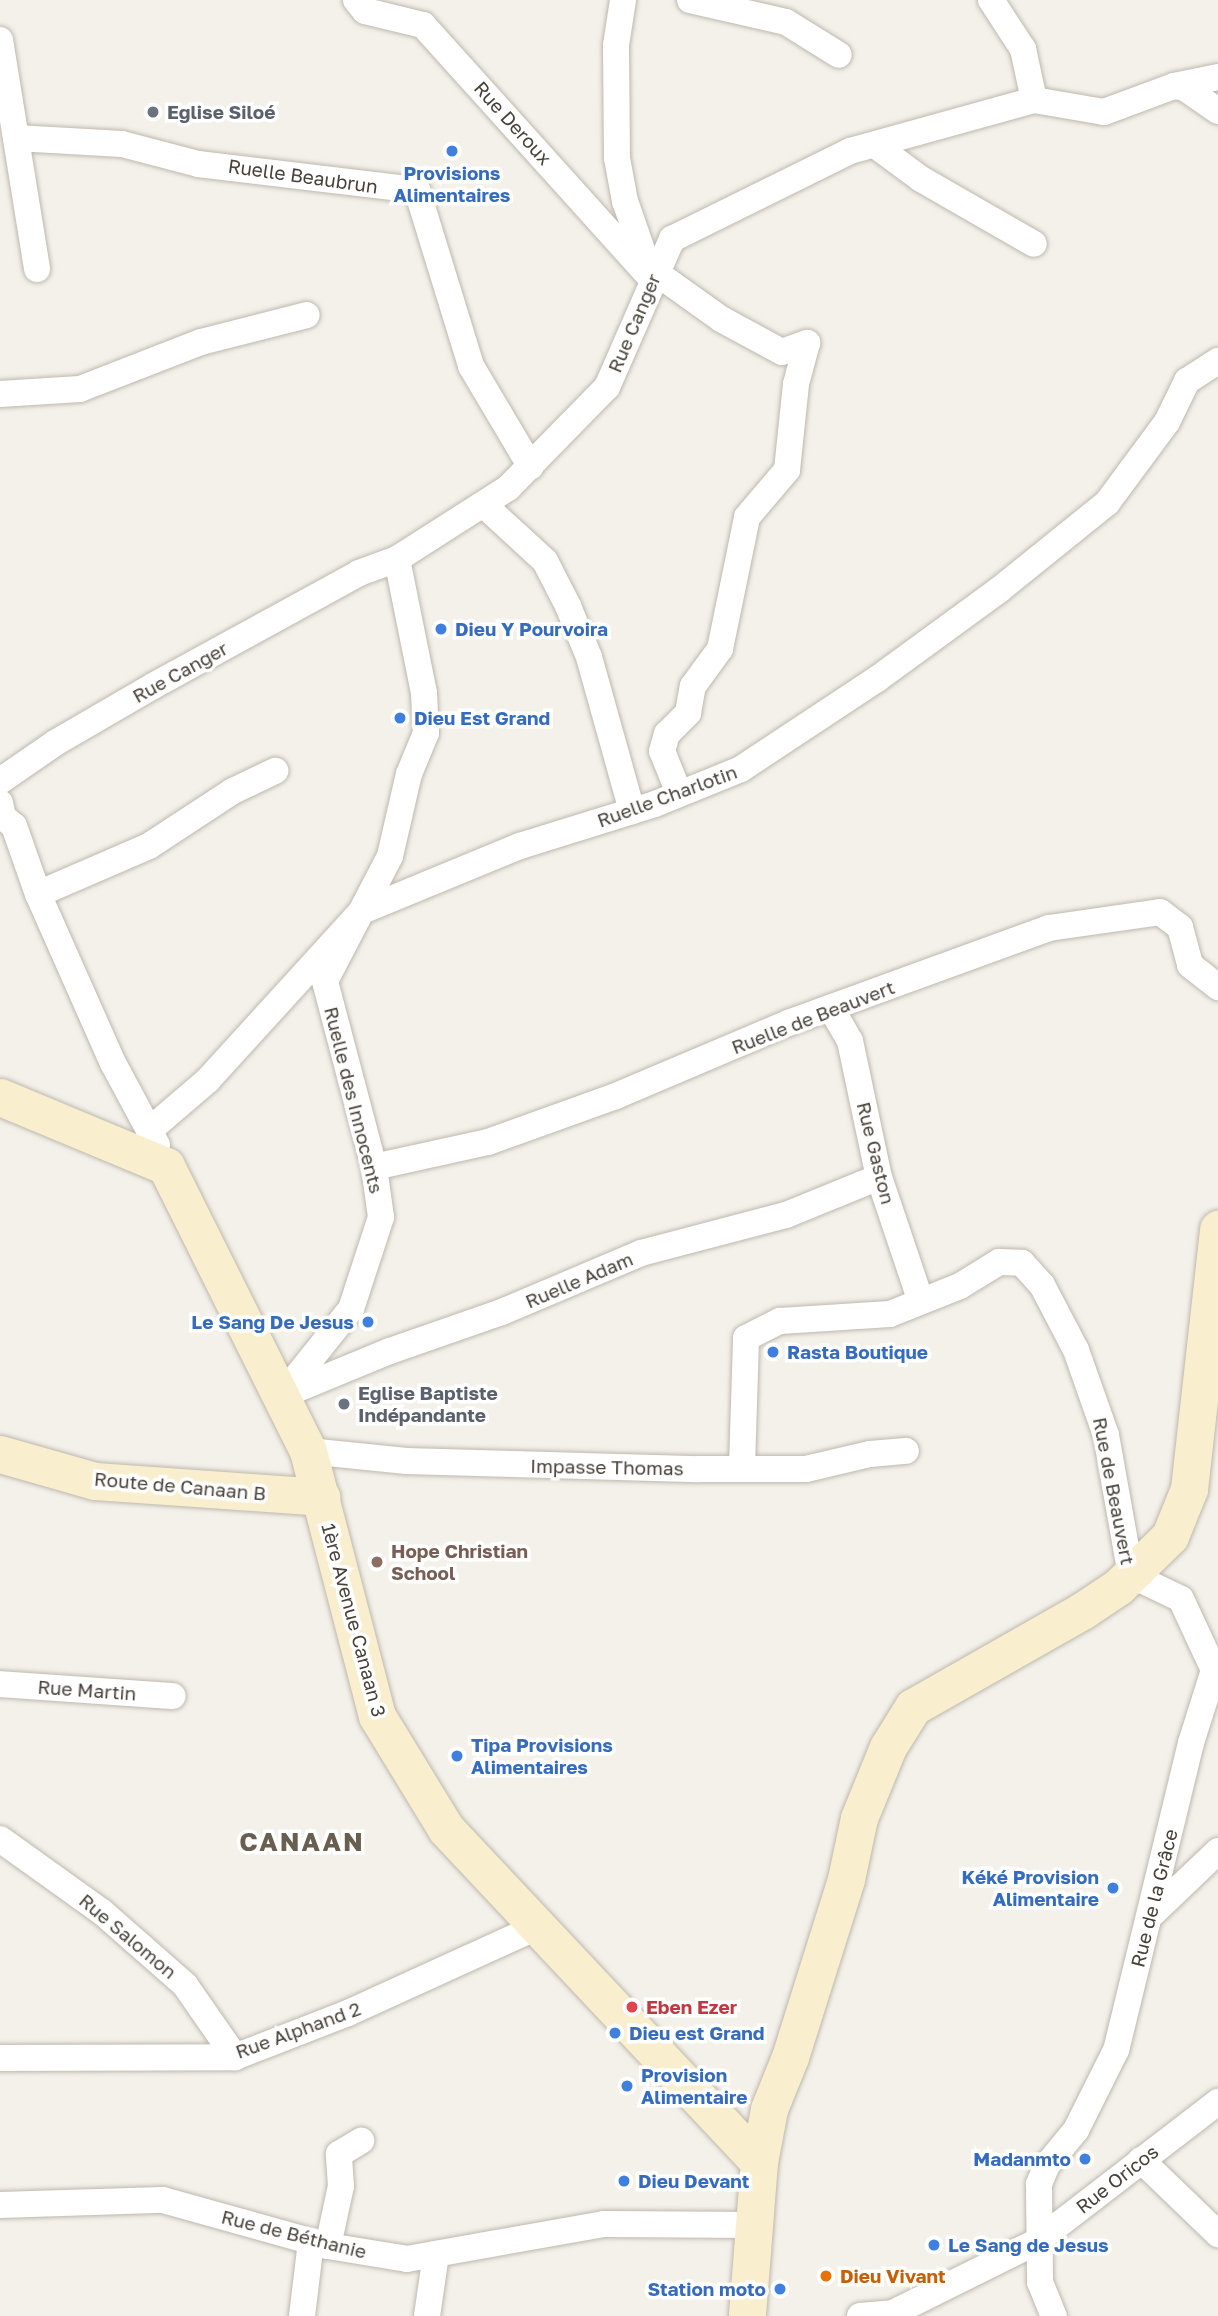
<!DOCTYPE html>
<meta charset="utf-8">
<style>
body{margin:0}
#map{position:relative;width:1218px;height:2316px;overflow:hidden;background:#f3f1ea;font-family:"Golos Text",sans-serif}
div>[style]{position:absolute}
.roads{filter:drop-shadow(0 0 2px #beb8ae) drop-shadow(0 0 2px #beb8ae)}
.street>*{height:26px;margin:-13px;padding:0 13px;transform-origin:13px;border-radius:13px;background:#fff}
.secondary>*{height:37px;margin:-18.5px;padding:0 18.5px;transform-origin:18.5px;border-radius:18.5px;background:#f9efce}
.dots>*{width:19px;height:19px;translate:-50% -50%;box-sizing:border-box;border:4px solid #fff;border-radius:50%}
span{translate:-50% -50%;white-space:nowrap;text-align:center;line-height:1.15;-webkit-text-stroke:7px #fff;paint-order:stroke}
.worship-label{font-size:19px;color:#5b616d;font-weight:700}
.left{translate:0 -50%;text-align:left}
.street-label{font-size:19px;color:#474139}
.shop-label{font-size:19px;color:#366cbe;font-weight:700}
.right{translate:-100% -50%;text-align:right}
.education-label{font-size:19px;color:#785e54;font-weight:700}
.health-label{font-size:19px;color:#be3a42;font-weight:700}
.food-label{font-size:19px;color:#c56008;font-weight:700}
.district-label{font-size:26px;color:#695f51;font-weight:700;letter-spacing:2px}
</style>
<div id="map">
<div class="roads">
<div class="street">
<i style="left:356px;top:0;width:14px;rotate:51deg"></i>
<i style="left:365px;top:11px;width:60px;rotate:13.6deg"></i>
<i style="left:423px;top:25px;width:341px;rotate:48deg"></i>
<i style="left:623px;top:0;width:46px;rotate:98.8deg"></i>
<i style="left:616px;top:45px;width:113px;rotate:89.5deg"></i>
<i style="left:617px;top:158px;width:44px;rotate:79.5deg"></i>
<i style="left:625px;top:201px;width:73px;rotate:70.8deg"></i>
<i style="left:690px;top:0;width:98px;rotate:12.9deg"></i>
<i style="left:786px;top:22px;width:62px;rotate:31.9deg"></i>
<i style="left:991px;top:0;width:59px;rotate:56.9deg"></i>
<i style="left:1023px;top:49px;width:52px;rotate:77.8deg"></i>
<i style="left:0;top:40px;width:232px;rotate:80.8deg"></i>
<i style="left:1174px;top:86px;width:11px;rotate:10deg"></i>
<i style="left:1185px;top:88px;width:40px;rotate:34.9deg"></i>
<i style="left:16px;top:138px;width:106px;rotate:3.2deg"></i>
<i style="left:122px;top:144px;width:79px;rotate:14.7deg"></i>
<i style="left:198px;top:164px;width:221px;rotate:6.8deg"></i>
<i style="left:417px;top:190px;width:184px;rotate:72.9deg"></i>
<i style="left:471px;top:366px;width:117px;rotate:59.3deg"></i>
<i style="left:875px;top:145px;width:57px;rotate:36.5deg"></i>
<i style="left:921px;top:179px;width:130px;rotate:29.9deg"></i>
<i style="left:651px;top:278px;width:8px;rotate:-30deg"></i>
<i style="left:658px;top:274px;width:77px;rotate:35.5deg"></i>
<i style="left:721px;top:319px;width:69px;rotate:28.4deg"></i>
<i style="left:782px;top:352px;width:27px;rotate:-20deg"></i>
<i style="left:0;top:394px;width:80px;rotate:-3.6deg"></i>
<i style="left:80px;top:389px;width:130px;rotate:-21.2deg"></i>
<i style="left:201px;top:342px;width:109px;rotate:-14.3deg"></i>
<i style="left:484px;top:505px;width:83px;rotate:42.6deg"></i>
<i style="left:545px;top:561px;width:51px;rotate:62.9deg"></i>
<i style="left:568px;top:606px;width:55px;rotate:67.6deg"></i>
<i style="left:589px;top:657px;width:160px;rotate:74.4deg"></i>
<i style="left:0;top:781px;width:67px;rotate:-34.6deg"></i>
<i style="left:55px;top:743px;width:113px;rotate:-30.2deg"></i>
<i style="left:153px;top:686px;width:235px;rotate:-28.7deg"></i>
<i style="left:359px;top:573px;width:40px;rotate:-20.2deg"></i>
<i style="left:397px;top:559px;width:132px;rotate:-32.6deg"></i>
<i style="left:508px;top:488px;width:141px;rotate:-45.6deg"></i>
<i style="left:607px;top:387px;width:162px;rotate:-66.3deg"></i>
<i style="left:672px;top:239px;width:199px;rotate:-26.3deg"></i>
<i style="left:850px;top:151px;width:191px;rotate:-15.5deg"></i>
<i style="left:1034px;top:100px;width:71px;rotate:9.7deg"></i>
<i style="left:1104px;top:112px;width:75px;rotate:-20.4deg"></i>
<i style="left:1174px;top:86px;width:45px;rotate:-11.6deg"></i>
<i style="left:679px;top:793px;width:45px;rotate:-112deg"></i>
<i style="left:662px;top:751px;width:18px;rotate:-74deg"></i>
<i style="left:667px;top:734px;width:30px;rotate:-45deg"></i>
<i style="left:688px;top:713px;width:27px;rotate:-80deg"></i>
<i style="left:693px;top:686px;width:46px;rotate:-53.9deg"></i>
<i style="left:720px;top:649px;width:135px;rotate:-78.4deg"></i>
<i style="left:747px;top:517px;width:62px;rotate:-49.6deg"></i>
<i style="left:787px;top:470px;width:86px;rotate:-84deg"></i>
<i style="left:796px;top:384px;width:42px;rotate:-75deg"></i>
<i style="left:0;top:803px;width:14px;rotate:78deg"></i>
<i style="left:3px;top:817px;width:14px;rotate:39deg"></i>
<i style="left:14px;top:826px;width:72px;rotate:70.6deg"></i>
<i style="left:38px;top:894px;width:185px;rotate:66.1deg"></i>
<i style="left:113px;top:1063px;width:93px;rotate:61.8deg"></i>
<i style="left:38px;top:894px;width:121px;rotate:-23.4deg"></i>
<i style="left:149px;top:846px;width:100px;rotate:-33.2deg"></i>
<i style="left:233px;top:791px;width:47px;rotate:-25.5deg"></i>
<i style="left:831px;top:1008px;width:38px;rotate:60deg"></i>
<i style="left:850px;top:1041px;width:139px;rotate:78deg"></i>
<i style="left:879px;top:1177px;width:129px;rotate:71.4deg"></i>
<i style="left:151px;top:1129px;width:75px;rotate:-40.7deg"></i>
<i style="left:208px;top:1080px;width:229px;rotate:-47.7deg"></i>
<i style="left:362px;top:911px;width:171px;rotate:-22.4deg"></i>
<i style="left:520px;top:846px;width:141px;rotate:-17.3deg"></i>
<i style="left:655px;top:804px;width:93px;rotate:-22.1deg"></i>
<i style="left:741px;top:769px;width:163px;rotate:-33.5deg"></i>
<i style="left:877px;top:679px;width:151px;rotate:-36.1deg"></i>
<i style="left:999px;top:590px;width:139px;rotate:-38.9deg"></i>
<i style="left:1107px;top:503px;width:101px;rotate:-53.5deg"></i>
<i style="left:1167px;top:422px;width:46px;rotate:-64deg"></i>
<i style="left:1187px;top:381px;width:37px;rotate:-33deg"></i>
<i style="left:374px;top:1167px;width:117px;rotate:-12.4deg"></i>
<i style="left:488px;top:1142px;width:136px;rotate:-19.8deg"></i>
<i style="left:616px;top:1096px;width:187px;rotate:-23deg"></i>
<i style="left:788px;top:1023px;width:278px;rotate:-20deg"></i>
<i style="left:1049px;top:928px;width:112px;rotate:-8.2deg"></i>
<i style="left:1160px;top:912px;width:25px;rotate:37deg"></i>
<i style="left:1180px;top:927px;width:39px;rotate:75deg"></i>
<i style="left:1190px;top:965px;width:36px;rotate:38deg"></i>
<i style="left:282px;top:1395px;width:110px;rotate:-51.3deg"></i>
<i style="left:351px;top:1309px;width:97px;rotate:-71.9deg"></i>
<i style="left:381px;top:1217px;width:50px;rotate:-98deg"></i>
<i style="left:374px;top:1167px;width:192px;rotate:-104.8deg"></i>
<i style="left:325px;top:981px;width:141px;rotate:-62.5deg"></i>
<i style="left:390px;top:856px;width:84px;rotate:-77deg"></i>
<i style="left:409px;top:774px;width:44px;rotate:-67.5deg"></i>
<i style="left:426px;top:733px;width:40px;rotate:-92.9deg"></i>
<i style="left:424px;top:693px;width:137px;rotate:-101.4deg"></i>
<i style="left:283px;top:1395px;width:116px;rotate:-22.4deg"></i>
<i style="left:390px;top:1351px;width:119px;rotate:-19.2deg"></i>
<i style="left:502px;top:1312px;width:151px;rotate:-23deg"></i>
<i style="left:641px;top:1253px;width:150px;rotate:-14.7deg"></i>
<i style="left:786px;top:1215px;width:100px;rotate:-22.2deg"></i>
<i style="left:308px;top:1451px;width:99px;rotate:5.8deg"></i>
<i style="left:406px;top:1461px;width:293px;rotate:1.6deg"></i>
<i style="left:699px;top:1469px;width:107px"></i>
<i style="left:806px;top:1469px;width:66px;rotate:-13.2deg"></i>
<i style="left:870px;top:1454px;width:36px;rotate:-5deg"></i>
<i style="left:742px;top:1467px;width:129px;rotate:-88.2deg"></i>
<i style="left:746px;top:1338px;width:38px;rotate:-27deg"></i>
<i style="left:780px;top:1321px;width:110px;rotate:-3.6deg"></i>
<i style="left:890px;top:1314px;width:75px;rotate:-21.8deg"></i>
<i style="left:960px;top:1286px;width:46px;rotate:-31.6deg"></i>
<i style="left:999px;top:1262px;width:23px;rotate:2deg"></i>
<i style="left:1022px;top:1263px;width:30px;rotate:48deg"></i>
<i style="left:1042px;top:1285px;width:73px;rotate:62.4deg"></i>
<i style="left:1076px;top:1350px;width:90px;rotate:70.6deg"></i>
<i style="left:1106px;top:1435px;width:142px;rotate:79.9deg"></i>
<i style="left:1131px;top:1575px;width:55px;rotate:25.6deg"></i>
<i style="left:1181px;top:1599px;width:78px;rotate:65.1deg"></i>
<i style="left:1214px;top:1670px;width:77px;rotate:107.5deg"></i>
<i style="left:1191px;top:1743px;width:316px;rotate:103.7deg"></i>
<i style="left:1116px;top:2050px;width:89px;rotate:116.6deg"></i>
<i style="left:1076px;top:2130px;width:45px;rotate:129.6deg"></i>
<i style="left:1047px;top:2165px;width:21px;rotate:113deg"></i>
<i style="left:1039px;top:2184px;width:98px;rotate:89.4deg"></i>
<i style="left:1040px;top:2282px;width:37px;rotate:68deg"></i>
<i style="left:0;top:1684px;width:173px;rotate:4deg"></i>
<i style="left:0;top:1839px;width:125px;rotate:35.6deg"></i>
<i style="left:102px;top:1912px;width:111px;rotate:41.3deg"></i>
<i style="left:185px;top:1985px;width:88px;rotate:55.2deg"></i>
<i style="left:1153px;top:1913px;width:90px;rotate:-43.6deg"></i>
<i style="left:0;top:2058px;width:235px;rotate:-0.2deg"></i>
<i style="left:235px;top:2057px;width:121px;rotate:-21.3deg"></i>
<i style="left:348px;top:2013px;width:208px;rotate:-24.5deg"></i>
<i style="left:1141px;top:2160px;width:107px;rotate:43.9deg"></i>
<i style="left:0;top:2205px;width:163px;rotate:-1.8deg"></i>
<i style="left:163px;top:2200px;width:171px;rotate:15.6deg"></i>
<i style="left:328px;top:2246px;width:80px;rotate:9.3deg"></i>
<i style="left:407px;top:2259px;width:200px;rotate:-10.1deg"></i>
<i style="left:604px;top:2224px;width:151px;rotate:0.4deg"></i>
<i style="left:328px;top:2246px;width:61px;rotate:-77.8deg"></i>
<i style="left:341px;top:2186px;width:32px;rotate:-94deg"></i>
<i style="left:339px;top:2154px;width:26px;rotate:-31deg"></i>
<i style="left:302px;top:2316px;width:75px;rotate:-83.1deg"></i>
<i style="left:427px;top:2316px;width:63px;rotate:-81.7deg"></i>
<i style="left:860px;top:2316px;width:33px;rotate:-5deg"></i>
<i style="left:893px;top:2313px;width:160px;rotate:-26.4deg"></i>
<i style="left:1036px;top:2242px;width:230px;rotate:-37.6deg"></i>
</div>
<div class="secondary">
<i style="left:0;top:1097px;width:180px;rotate:22.6deg"></i>
<i style="left:166px;top:1166px;width:318px;rotate:63.5deg"></i>
<i style="left:308px;top:1451px;width:274px;rotate:75.4deg"></i>
<i style="left:377px;top:1716px;width:132px;rotate:58.6deg"></i>
<i style="left:446px;top:1829px;width:457px;rotate:46.8deg"></i>
<i style="left:759px;top:2162px;width:154px;rotate:94.5deg"></i>
<i style="left:0;top:1454px;width:99px;rotate:15.9deg"></i>
<i style="left:95px;top:1481px;width:227px;rotate:4deg"></i>
<i style="left:759px;top:2162px;width:54px;rotate:-79.3deg"></i>
<i style="left:769px;top:2109px;width:56px;rotate:-68deg"></i>
<i style="left:790px;top:2057px;width:187px;rotate:-72.5deg"></i>
<i style="left:846px;top:1879px;width:62px;rotate:-78deg"></i>
<i style="left:859px;top:1818px;width:77px;rotate:-67.8deg"></i>
<i style="left:888px;top:1747px;width:47px;rotate:-58deg"></i>
<i style="left:913px;top:1707px;width:194px;rotate:-29.6deg"></i>
<i style="left:1082px;top:1611px;width:43px;rotate:-33.7deg"></i>
<i style="left:1118px;top:1587px;width:73px;rotate:-44.4deg"></i>
<i style="left:1170px;top:1536px;width:51px;rotate:-68deg"></i>
<i style="left:1189px;top:1489px;width:262px;rotate:-83.6deg"></i>
</div>
</div>
<div class="dots">
<i style="left:153px;top:112px;background:#6b7280"></i>
<i style="left:452px;top:151px;background:#3f7fe0"></i>
<i style="left:441px;top:629px;background:#3f7fe0"></i>
<i style="left:400px;top:718px;background:#3f7fe0"></i>
<i style="left:368px;top:1322px;background:#3f7fe0"></i>
<i style="left:773px;top:1352px;background:#3f7fe0"></i>
<i style="left:344px;top:1404px;background:#6b7280"></i>
<i style="left:377px;top:1562px;background:#8d6e63"></i>
<i style="left:457px;top:1756px;background:#3f7fe0"></i>
<i style="left:1113px;top:1888px;background:#3f7fe0"></i>
<i style="left:632px;top:2007px;background:#e0444e"></i>
<i style="left:615px;top:2033px;background:#3f7fe0"></i>
<i style="left:627px;top:2086px;background:#3f7fe0"></i>
<i style="left:1085px;top:2159px;background:#3f7fe0"></i>
<i style="left:624px;top:2181px;background:#3f7fe0"></i>
<i style="left:934px;top:2245px;background:#3f7fe0"></i>
<i style="left:826px;top:2276px;background:#e8710a"></i>
<i style="left:780px;top:2289px;background:#3f7fe0"></i>
</div>
<div class="worship-label">
<span class="left" style="left:167px;top:112px">Eglise Siloé</span>
<span class="left" style="left:358px;top:1404px">Eglise Baptiste<br>Indépandante</span>
</div>
<div class="street-label">
<span style="left:513px;top:123px;rotate:48deg">Rue Deroux</span>
<span style="left:303px;top:176px;rotate:8deg">Ruelle Beaubrun</span>
<span style="left:634px;top:323px;rotate:-67deg">Rue Canger</span>
<span style="left:180px;top:672px;rotate:-29deg">Rue Canger</span>
<span style="left:667px;top:796px;rotate:-20deg">Ruelle Charlotin</span>
<span style="left:813px;top:1017px;rotate:-21deg">Ruelle de Beauvert</span>
<span style="left:354px;top:1100px;rotate:76deg">Ruelle des Innocents</span>
<span style="left:876px;top:1153px;rotate:76deg">Rue Gaston</span>
<span style="left:579px;top:1280px;rotate:-23deg">Ruelle Adam</span>
<span style="left:607px;top:1467px;rotate:1deg">Impasse Thomas</span>
<span style="left:180px;top:1486px;rotate:5deg">Route de Canaan B</span>
<span style="left:1114px;top:1491px;rotate:79deg">Rue de Beauvert</span>
<span style="left:354px;top:1620px;rotate:75deg">1ère Avenue Canaan 3</span>
<span style="left:87px;top:1690px;rotate:4deg">Rue Martin</span>
<span style="left:1154px;top:1898px;rotate:-76deg">Rue de la Grâce</span>
<span style="left:128px;top:1936px;rotate:40deg">Rue Salomon</span>
<span style="left:298px;top:2030px;rotate:-20deg">Rue Alphand 2</span>
<span style="left:1117px;top:2179px;rotate:-38deg">Rue Oricos</span>
<span style="left:294px;top:2234px;rotate:14deg">Rue de Béthanie</span>
</div>
<div class="shop-label">
<span style="left:452px;top:184px">Provisions<br>Alimentaires</span>
<span class="left" style="left:455px;top:629px">Dieu Y Pourvoira</span>
<span class="left" style="left:414px;top:718px">Dieu Est Grand</span>
<span class="right" style="left:354px;top:1322px">Le Sang De Jesus</span>
<span class="left" style="left:787px;top:1352px">Rasta Boutique</span>
<span class="left" style="left:471px;top:1756px">Tipa Provisions<br>Alimentaires</span>
<span class="right" style="left:1099px;top:1888px">Kéké Provision<br>Alimentaire</span>
<span class="left" style="left:629px;top:2033px">Dieu est Grand</span>
<span class="left" style="left:641px;top:2086px">Provision<br>Alimentaire</span>
<span class="right" style="left:1071px;top:2159px">Madanmto</span>
<span class="left" style="left:638px;top:2181px">Dieu Devant</span>
<span class="left" style="left:948px;top:2245px">Le Sang de Jesus</span>
<span class="right" style="left:766px;top:2289px">Station moto</span>
</div>
<div class="education-label">
<span class="left" style="left:391px;top:1562px">Hope Christian<br>School</span>
</div>
<div class="health-label">
<span class="left" style="left:646px;top:2007px">Eben Ezer</span>
</div>
<div class="food-label">
<span class="left" style="left:840px;top:2276px">Dieu Vivant</span>
</div>
<div class="district-label">
<span style="left:302px;top:1842px">CANAAN</span>
</div>
</div>
